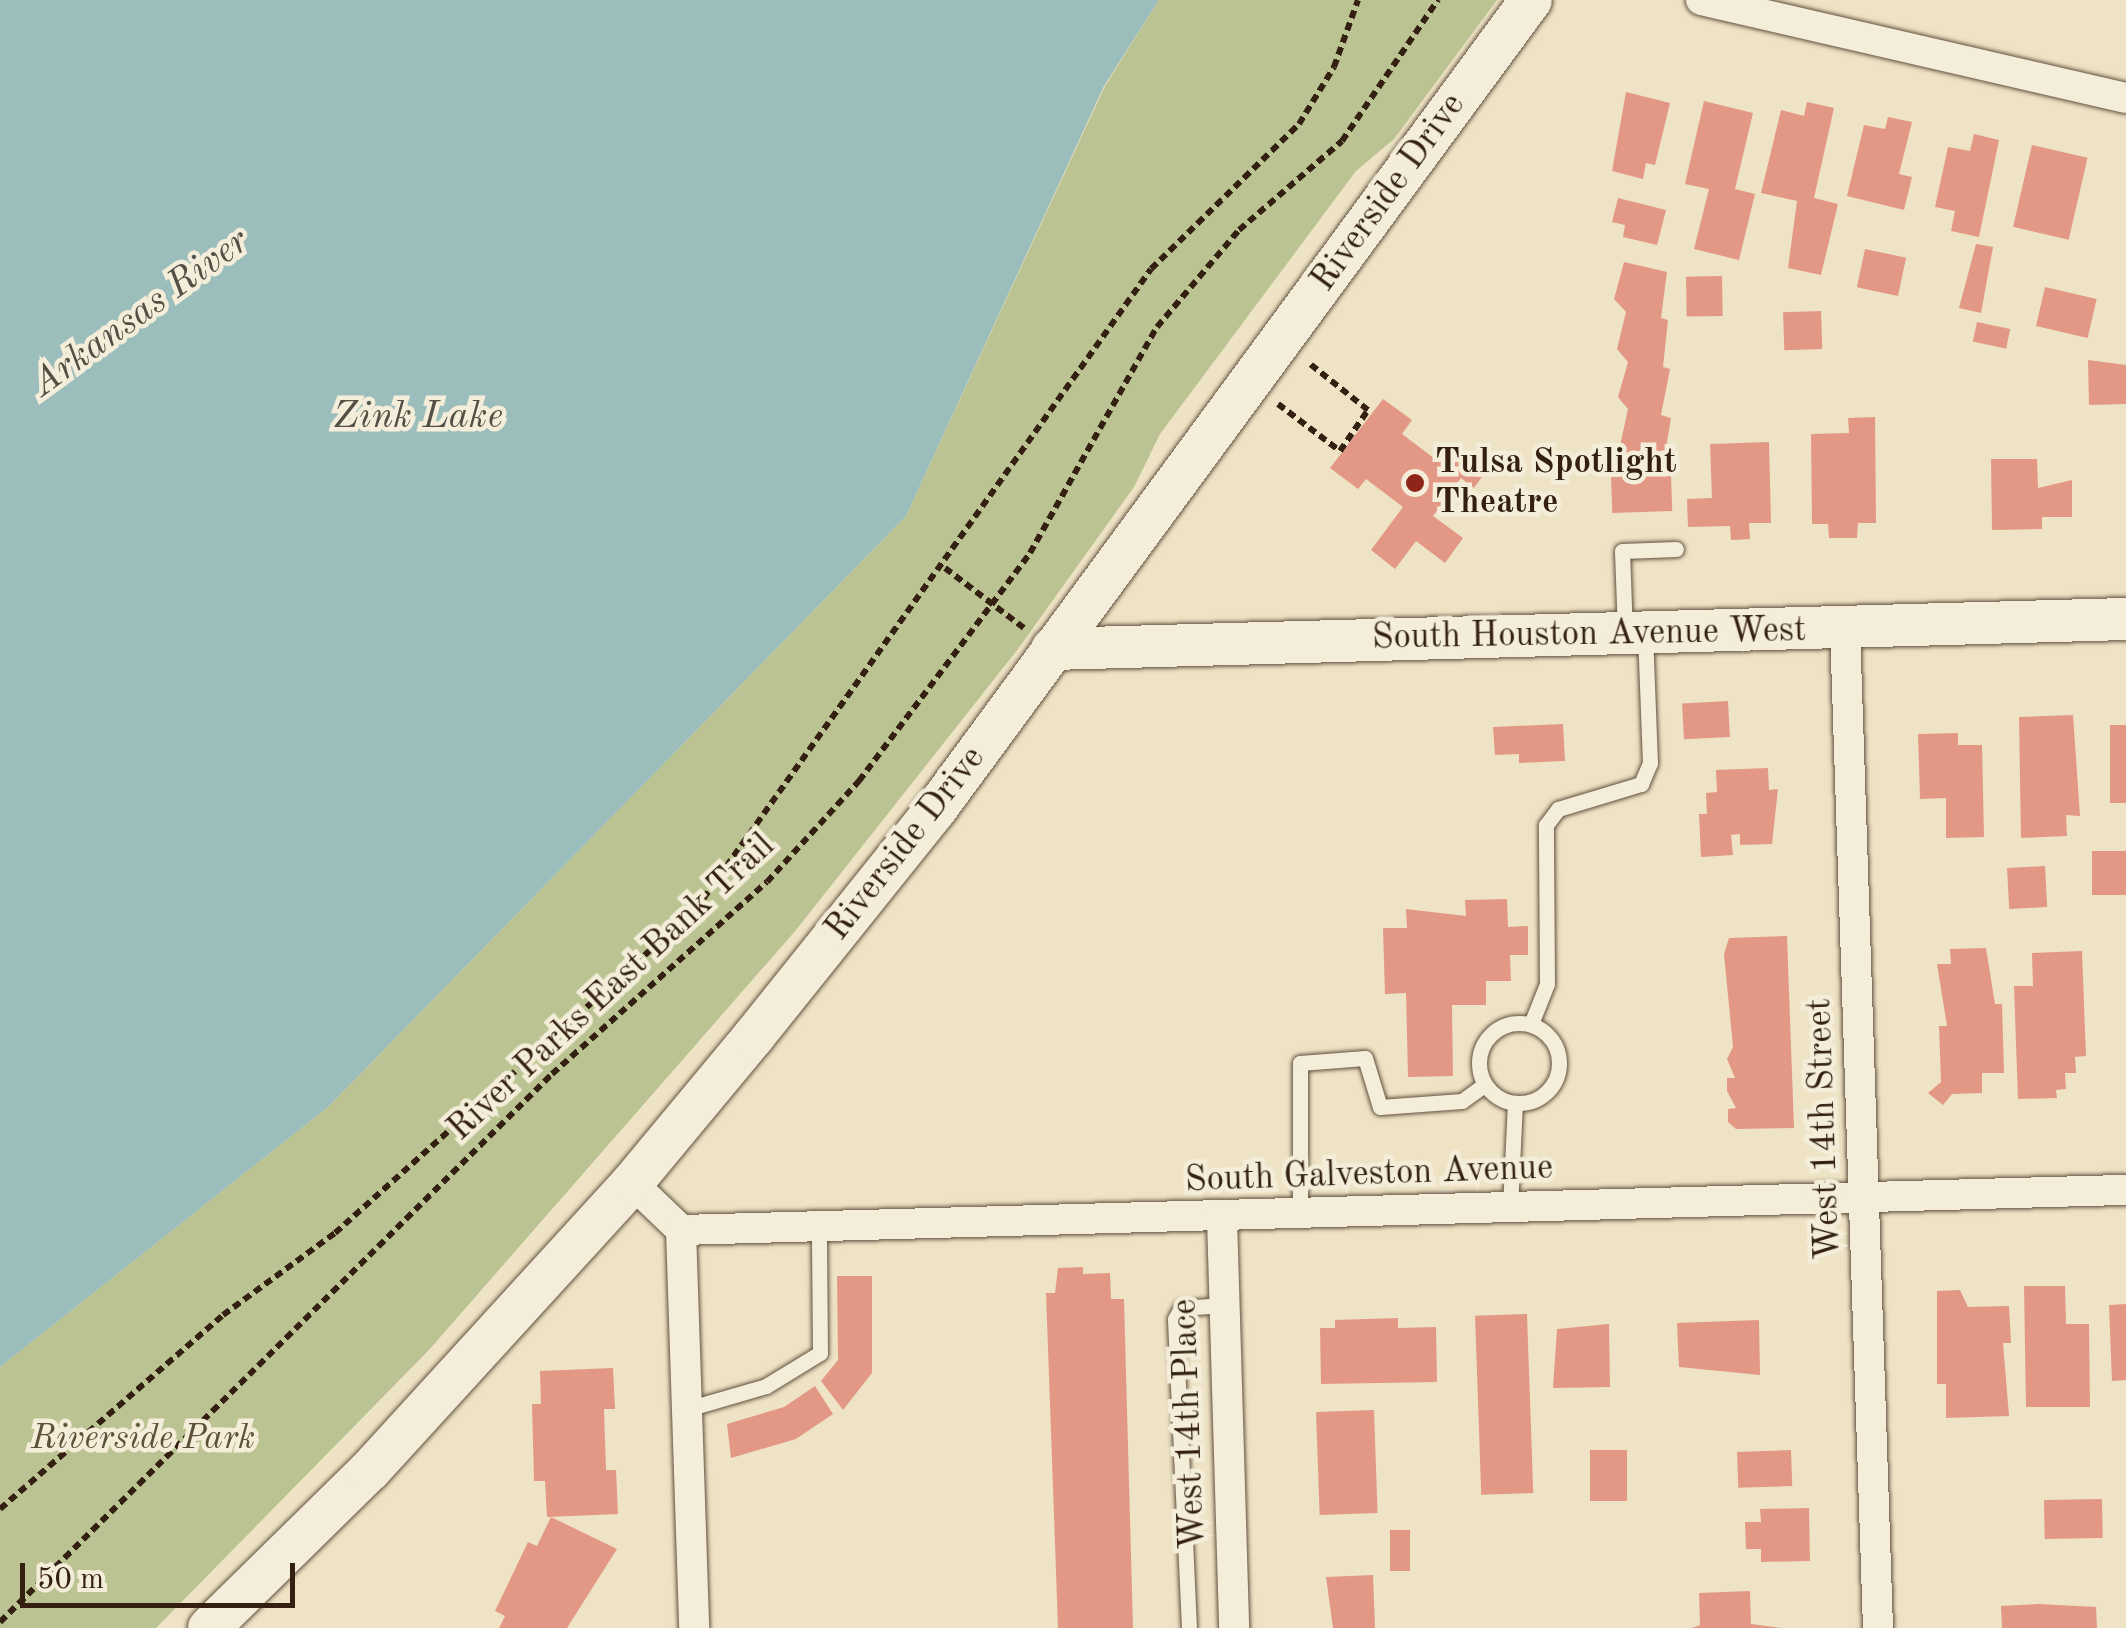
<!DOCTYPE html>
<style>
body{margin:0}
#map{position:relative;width:2126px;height:1628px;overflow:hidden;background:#eee3c5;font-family:"Old Standard TT",serif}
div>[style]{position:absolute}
.green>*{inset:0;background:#bbc392}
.water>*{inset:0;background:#9bbdbb}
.building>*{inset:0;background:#e39886;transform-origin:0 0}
.path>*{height:6px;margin-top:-3px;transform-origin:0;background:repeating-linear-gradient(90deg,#332011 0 8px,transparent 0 13px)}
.roads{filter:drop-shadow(0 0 2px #62513e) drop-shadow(0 0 2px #62513e)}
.lane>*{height:15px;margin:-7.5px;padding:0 7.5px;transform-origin:7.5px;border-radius:7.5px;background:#f4edd9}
.lane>.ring{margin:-7.5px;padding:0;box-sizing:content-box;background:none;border:15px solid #f4edd9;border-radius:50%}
.street>*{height:30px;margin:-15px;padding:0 15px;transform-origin:15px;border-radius:15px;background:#f4edd9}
.secondary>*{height:42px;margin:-21px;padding:0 21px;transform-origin:21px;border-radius:21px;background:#f4edd9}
.dots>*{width:28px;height:28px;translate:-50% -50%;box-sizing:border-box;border:5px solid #f4edd9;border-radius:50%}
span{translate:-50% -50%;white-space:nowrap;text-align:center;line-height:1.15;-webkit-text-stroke:9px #f4edd9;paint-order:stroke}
.street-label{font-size:35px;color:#332011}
.poi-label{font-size:35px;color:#332011;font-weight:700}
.left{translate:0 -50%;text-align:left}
.park-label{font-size:35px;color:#5c5138;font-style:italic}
.water-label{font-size:38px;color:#524f44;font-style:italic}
.scale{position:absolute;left:20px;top:1563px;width:275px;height:45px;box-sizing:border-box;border:5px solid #332011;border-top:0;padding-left:12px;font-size:30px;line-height:35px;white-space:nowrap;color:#332011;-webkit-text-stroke:8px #f4edd9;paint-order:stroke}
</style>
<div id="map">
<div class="green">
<i style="clip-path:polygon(1159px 0,1497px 0,1394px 139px,1356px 171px,1160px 434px,1134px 487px,1018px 649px,796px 930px,429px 1350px,156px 1628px,0 1628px,0 1367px,328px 1107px,906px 516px,1105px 86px)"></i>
</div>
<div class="water">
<i style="clip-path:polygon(0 0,1159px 0,1104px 86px,906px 516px,328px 1107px,0 1367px)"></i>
</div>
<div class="building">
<i style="clip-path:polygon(1626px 92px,1670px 103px,1655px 165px,1646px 163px,1643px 179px,1612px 171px)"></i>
<i style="clip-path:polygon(1704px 101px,1753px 113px,1735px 189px,1755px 194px,1739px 260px,1694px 249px,1709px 189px,1685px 184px)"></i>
<i style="clip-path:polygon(1807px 102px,1834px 108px,1814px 198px,1838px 204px,1821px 275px,1788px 268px,1797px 201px,1761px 193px,1781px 110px,1804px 116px)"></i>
<i style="clip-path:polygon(1888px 117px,1912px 122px,1899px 174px,1912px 177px,1904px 210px,1847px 196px,1864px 125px,1885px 129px)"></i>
<i style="clip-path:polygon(1974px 134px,1999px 140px,1979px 237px,1951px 231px,1955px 211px,1935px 207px,1948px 147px,1970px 151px)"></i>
<i style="left:2032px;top:145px;width:57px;height:84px;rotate:13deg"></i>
<i style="clip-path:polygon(1618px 198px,1666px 210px,1657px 245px,1623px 237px,1625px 225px,1612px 222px)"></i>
<i style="clip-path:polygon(1976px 244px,1993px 247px,1981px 313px,1959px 308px)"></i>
<i style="left:1865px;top:249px;width:42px;height:39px;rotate:12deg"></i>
<i style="clip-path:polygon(1624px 262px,1667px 272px,1661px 318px,1668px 320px,1663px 367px,1670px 369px,1661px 415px,1671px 418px,1663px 466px,1625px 458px,1620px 446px,1628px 409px,1618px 397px,1628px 362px,1617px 349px,1626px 312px,1614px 299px)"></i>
<i style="left:1722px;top:276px;width:40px;height:36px;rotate:89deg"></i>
<i style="left:2045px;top:287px;width:53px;height:40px;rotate:13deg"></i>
<i style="left:1821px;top:311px;width:38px;height:38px;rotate:88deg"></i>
<i style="left:1977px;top:322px;width:34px;height:20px;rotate:12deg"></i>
<i style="clip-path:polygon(2088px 360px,2126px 365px,2126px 404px,2089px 405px)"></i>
<i style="clip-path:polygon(1383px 399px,1412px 420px,1402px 434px,1439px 462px,1449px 449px,1484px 474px,1474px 488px,1461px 478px,1433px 516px,1463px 538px,1445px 563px,1416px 541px,1395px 569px,1371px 550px,1403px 507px,1366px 479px,1358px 489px,1330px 468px)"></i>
<i style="clip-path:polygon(1875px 417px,1876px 523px,1858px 523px,1857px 538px,1829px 538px,1828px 524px,1812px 524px,1811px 434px,1849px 433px,1848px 418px)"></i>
<i style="clip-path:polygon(1769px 442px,1771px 523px,1749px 523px,1750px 539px,1731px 540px,1730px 526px,1688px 527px,1687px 499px,1712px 498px,1710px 444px)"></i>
<i style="clip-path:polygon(1991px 459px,2037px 459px,2038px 488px,2072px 480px,2072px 517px,2042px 517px,2042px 529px,1992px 530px)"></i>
<i style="left:1671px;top:475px;width:36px;height:60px;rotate:88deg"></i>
<i style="left:1728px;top:701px;width:36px;height:46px;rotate:87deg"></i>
<i style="clip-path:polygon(2073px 715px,2080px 816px,2066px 815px,2067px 836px,2021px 838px,2019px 717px)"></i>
<i style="clip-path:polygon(1563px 724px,1565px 761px,1519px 763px,1519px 754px,1495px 755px,1493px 727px)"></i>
<i style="left:2110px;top:725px;width:16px;height:78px"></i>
<i style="clip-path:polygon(1958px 733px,1958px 745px,1982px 745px,1984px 837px,1946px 838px,1946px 798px,1920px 799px,1918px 734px)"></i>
<i style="clip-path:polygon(1768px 768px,1769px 790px,1778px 789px,1772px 844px,1740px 845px,1740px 834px,1731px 835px,1733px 855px,1701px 857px,1699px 814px,1707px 814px,1706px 793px,1717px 792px,1716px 770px)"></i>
<i style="left:2126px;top:851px;width:44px;height:34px;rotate:90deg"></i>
<i style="left:2045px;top:866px;width:41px;height:38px;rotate:87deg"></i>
<i style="clip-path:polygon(1507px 899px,1508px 927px,1528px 926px,1528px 955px,1510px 955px,1511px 981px,1486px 981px,1486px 1005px,1452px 1005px,1453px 1076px,1408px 1077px,1406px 993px,1385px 994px,1383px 928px,1407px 928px,1406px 909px,1466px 916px,1465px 900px)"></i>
<i style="clip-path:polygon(1787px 936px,1794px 1128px,1736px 1129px,1728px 1122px,1728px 1109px,1736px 1108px,1727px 1091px,1727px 1078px,1735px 1078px,1727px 1059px,1733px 1047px,1724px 954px,1729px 938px)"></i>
<i style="clip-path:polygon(1986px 948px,1995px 1004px,2002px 1004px,2004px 1073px,1982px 1073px,1982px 1093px,1952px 1094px,1943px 1105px,1928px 1093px,1941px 1082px,1939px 1026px,1947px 1026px,1937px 964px,1951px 964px,1950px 949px)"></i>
<i style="clip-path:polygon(2082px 951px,2086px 1056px,2075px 1057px,2076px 1073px,2065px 1073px,2066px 1089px,2056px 1090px,2057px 1098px,2018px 1099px,2014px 986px,2033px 986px,2032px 953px)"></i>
<i style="clip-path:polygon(1083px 1267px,1083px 1274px,1110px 1273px,1111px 1299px,1124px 1299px,1133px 1628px,1058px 1628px,1046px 1293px,1055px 1293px,1058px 1268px)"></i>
<i style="clip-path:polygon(837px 1276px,872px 1276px,872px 1373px,843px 1410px,821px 1381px,838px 1360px)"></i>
<i style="clip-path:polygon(2024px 1286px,2065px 1286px,2066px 1324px,2089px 1324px,2090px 1407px,2026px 1407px)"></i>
<i style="clip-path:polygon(1960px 1290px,1968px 1307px,2009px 1306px,2011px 1343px,2003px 1343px,2009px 1416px,1946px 1418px,1946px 1384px,1937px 1384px,1937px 1291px)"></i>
<i style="clip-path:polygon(2126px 1304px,2126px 1380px,2112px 1381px,2109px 1305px)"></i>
<i style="left:1527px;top:1314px;width:179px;height:52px;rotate:88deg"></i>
<i style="clip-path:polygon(1398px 1318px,1398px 1328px,1436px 1327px,1437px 1382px,1321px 1384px,1320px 1328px,1335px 1328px,1335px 1320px)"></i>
<i style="clip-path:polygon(1759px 1320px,1760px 1375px,1679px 1367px,1677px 1323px)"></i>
<i style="clip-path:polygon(1609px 1324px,1610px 1387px,1553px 1388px,1557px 1329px)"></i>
<i style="clip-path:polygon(613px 1368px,615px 1409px,604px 1409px,606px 1470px,616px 1470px,618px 1514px,547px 1517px,545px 1481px,534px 1481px,532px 1404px,541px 1404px,540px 1371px)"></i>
<i style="clip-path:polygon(815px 1386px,833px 1414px,796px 1439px,731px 1458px,727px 1424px,784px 1407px)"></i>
<i style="left:1374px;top:1410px;width:103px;height:58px;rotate:88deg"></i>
<i style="left:1590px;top:1450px;width:37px;height:51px"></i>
<i style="left:1791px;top:1450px;width:36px;height:54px;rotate:88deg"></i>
<i style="left:2102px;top:1499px;width:39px;height:58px;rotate:89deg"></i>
<i style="clip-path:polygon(1809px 1508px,1810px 1561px,1761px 1562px,1761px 1549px,1746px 1549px,1745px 1522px,1761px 1522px,1760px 1509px)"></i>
<i style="clip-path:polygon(551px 1517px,617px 1549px,567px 1628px,499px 1628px,505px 1616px,495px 1611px,528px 1542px,537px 1546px)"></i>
<i style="left:1390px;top:1530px;width:20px;height:41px"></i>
<i style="clip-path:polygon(1373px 1575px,1375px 1628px,1333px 1628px,1326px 1577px)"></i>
<i style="clip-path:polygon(1750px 1591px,1751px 1624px,1782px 1628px,1692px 1628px,1700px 1625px,1699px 1593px)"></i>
<i style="clip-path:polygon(2039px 1604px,2096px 1607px,2097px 1628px,2002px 1628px,2001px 1606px)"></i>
</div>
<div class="path">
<i style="left:1278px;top:404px;width:78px;rotate:37.2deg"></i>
<i style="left:1340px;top:451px;width:50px;rotate:-55.7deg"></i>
<i style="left:1368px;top:410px;width:75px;rotate:-141.5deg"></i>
<i style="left:945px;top:568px;width:99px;rotate:37.2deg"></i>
<i style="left:0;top:1509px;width:296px;rotate:-41deg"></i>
<i style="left:223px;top:1315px;width:139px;rotate:-36.2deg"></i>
<i style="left:335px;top:1233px;width:485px;rotate:-41.9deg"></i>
<i style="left:696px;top:909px;width:785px;rotate:-54.59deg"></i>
<i style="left:1151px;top:269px;width:207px;rotate:-44.4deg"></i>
<i style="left:1299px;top:124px;width:67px;rotate:-58.4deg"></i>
<i style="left:1334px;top:67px;width:71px;rotate:-70.3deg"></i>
<i style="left:0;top:1622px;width:778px;rotate:-44.79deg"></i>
<i style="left:552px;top:1074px;width:288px;rotate:-41.8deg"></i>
<i style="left:767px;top:882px;width:137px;rotate:-47.7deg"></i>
<i style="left:859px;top:781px;width:285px;rotate:-53.1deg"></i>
<i style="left:1030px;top:553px;width:259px;rotate:-60.7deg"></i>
<i style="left:1157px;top:327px;width:127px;rotate:-49.8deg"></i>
<i style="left:1239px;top:230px;width:136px;rotate:-40.8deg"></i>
<i style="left:1342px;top:141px;width:171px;rotate:-55.8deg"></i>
</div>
<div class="roads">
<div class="lane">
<i style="left:1625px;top:633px;width:82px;rotate:-92.1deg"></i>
<i style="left:1622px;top:551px;width:54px;rotate:-2.1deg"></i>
<i class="ring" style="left:1479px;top:1023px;width:65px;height:65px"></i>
<i style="left:1531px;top:1024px;width:43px;rotate:-68.2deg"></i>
<i style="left:1547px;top:984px;width:159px;rotate:-90.4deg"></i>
<i style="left:1546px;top:825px;width:20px;rotate:-53deg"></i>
<i style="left:1558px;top:809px;width:87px;rotate:-16.8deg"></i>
<i style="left:1641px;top:784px;width:23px;rotate:-67deg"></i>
<i style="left:1650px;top:763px;width:129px;rotate:-92.2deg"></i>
<i style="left:1510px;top:1208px;width:105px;rotate:-87.3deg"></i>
<i style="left:1300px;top:1215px;width:152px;rotate:-90deg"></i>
<i style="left:1300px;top:1063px;width:65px;rotate:-4.4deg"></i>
<i style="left:1365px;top:1058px;width:51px;rotate:73deg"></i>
<i style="left:1380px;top:1107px;width:82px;rotate:-4.2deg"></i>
<i style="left:1462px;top:1101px;width:27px;rotate:-36deg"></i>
<i style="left:687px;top:1409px;width:82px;rotate:-16.2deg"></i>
<i style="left:766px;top:1386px;width:63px;rotate:-31.4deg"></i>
<i style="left:820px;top:1353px;width:126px;rotate:-90.5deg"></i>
<i style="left:1189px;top:1628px;width:309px;rotate:-92.6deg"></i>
<i style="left:1175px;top:1319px;width:13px;rotate:-61deg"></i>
<i style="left:1181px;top:1308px;width:43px;rotate:-4deg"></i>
</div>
<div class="street">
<i style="left:1701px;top:0;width:436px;rotate:13deg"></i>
<i style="left:1845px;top:628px;width:1001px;rotate:88.11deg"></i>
<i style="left:632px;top:1183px;width:68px;rotate:43.8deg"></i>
<i style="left:681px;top:1230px;width:1446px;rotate:-1.59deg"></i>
<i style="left:1222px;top:1218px;width:410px;rotate:88.3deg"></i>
<i style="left:681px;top:1230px;width:398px;rotate:88.1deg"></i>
</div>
<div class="secondary">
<i style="left:1052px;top:649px;width:1074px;rotate:-1.6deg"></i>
<i style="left:209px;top:1628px;width:226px;rotate:-44.5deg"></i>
<i style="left:370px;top:1470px;width:389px;rotate:-47.6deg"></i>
<i style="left:632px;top:1183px;width:191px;rotate:-50.3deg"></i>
<i style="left:754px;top:1036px;width:291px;rotate:-51.3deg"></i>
<i style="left:936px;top:809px;width:1004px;rotate:-53.67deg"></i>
</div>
</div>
<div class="dots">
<i style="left:1415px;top:483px;background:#8f2418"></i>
</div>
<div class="street-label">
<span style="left:1389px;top:193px;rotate:-54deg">Riverside Drive</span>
<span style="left:1589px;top:635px;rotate:-1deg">South Houston Avenue West</span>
<span style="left:906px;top:844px;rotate:-52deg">Riverside Drive</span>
<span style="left:612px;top:988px;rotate:-43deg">River Parks East Bank Trail</span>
<span style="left:1825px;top:1129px;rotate:-92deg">West 14th Street</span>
<span style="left:1369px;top:1175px;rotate:-2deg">South Galveston Avenue</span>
<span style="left:1190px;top:1424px;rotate:-92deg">West 14th Place</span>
</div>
<div class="poi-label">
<span class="left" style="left:1435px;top:483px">Tulsa Spotlight<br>Theatre</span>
</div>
<div class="park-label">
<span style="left:143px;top:1439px">Riverside Park</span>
</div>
<div class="water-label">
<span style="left:141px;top:314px;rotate:-36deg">Arkansas River</span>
<span style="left:418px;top:418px">Zink Lake</span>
</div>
<div class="scale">50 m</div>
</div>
